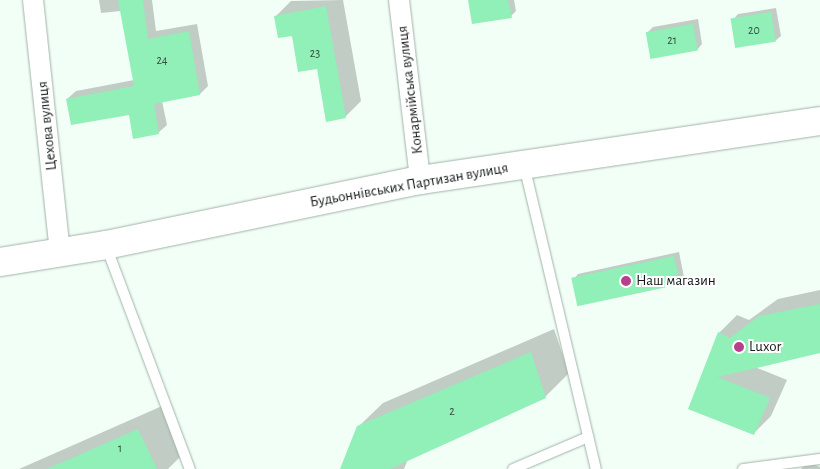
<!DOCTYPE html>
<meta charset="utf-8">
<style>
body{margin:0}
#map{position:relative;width:820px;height:469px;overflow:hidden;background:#f1fff6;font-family:"Alegreya Sans",sans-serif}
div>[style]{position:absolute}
.shadow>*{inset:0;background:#0003}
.building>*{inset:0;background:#91efb8;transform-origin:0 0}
.roads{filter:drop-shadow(0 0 1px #a3b3a9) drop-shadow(0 0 1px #a3b3a9)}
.lane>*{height:10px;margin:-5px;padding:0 5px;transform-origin:5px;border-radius:5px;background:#fff}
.street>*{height:20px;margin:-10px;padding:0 10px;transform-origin:10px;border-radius:10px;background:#fff}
.secondary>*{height:28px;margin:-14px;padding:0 14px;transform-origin:14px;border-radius:14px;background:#fff}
.dots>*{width:14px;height:14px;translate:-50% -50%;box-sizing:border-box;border:2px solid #fff;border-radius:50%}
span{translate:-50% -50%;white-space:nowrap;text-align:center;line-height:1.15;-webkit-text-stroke:4px #fff;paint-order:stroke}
.number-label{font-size:12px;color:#324e3e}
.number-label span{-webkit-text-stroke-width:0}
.street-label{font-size:15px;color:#131916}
.poi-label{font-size:15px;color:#131916}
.left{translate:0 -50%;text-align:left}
</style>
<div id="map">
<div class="shadow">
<i style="clip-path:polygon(99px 0,152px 0,156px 31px,197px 24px,208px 86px,200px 94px,162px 101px,167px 125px,158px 133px,130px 113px,67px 99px,76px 91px,134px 80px,121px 11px,101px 13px)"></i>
<i style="clip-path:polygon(343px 0,361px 101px,346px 116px,327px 120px,318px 67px,275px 17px,291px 1px)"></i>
<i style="clip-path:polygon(469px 0,514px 0,516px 11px,511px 16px)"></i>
<i style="clip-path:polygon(776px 8px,781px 36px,775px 41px,733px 20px,738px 14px)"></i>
<i style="clip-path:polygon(698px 19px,702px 44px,697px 50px,648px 32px,653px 27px)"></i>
<i style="clip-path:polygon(679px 252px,684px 277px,679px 282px,573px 280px,578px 274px)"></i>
<i style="clip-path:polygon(820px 290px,820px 352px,755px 367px,787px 380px,771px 416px,753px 434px,689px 409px,719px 333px,737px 315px,749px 320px,778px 299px)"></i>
<i style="clip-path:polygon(554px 329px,569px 373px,545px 397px,408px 459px,404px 469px,341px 469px,358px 427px,383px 403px)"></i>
<i style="clip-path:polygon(162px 406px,184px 453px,168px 469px,19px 469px)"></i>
<i style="clip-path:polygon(808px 462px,820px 467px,820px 469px,801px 469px)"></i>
</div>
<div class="building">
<i style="clip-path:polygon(118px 0,143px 0,148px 39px,189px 31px,200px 95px,154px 104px,159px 134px,133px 139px,129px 115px,71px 125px,66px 99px,134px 86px)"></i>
<i style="clip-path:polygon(468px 0,508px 0,512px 18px,472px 24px)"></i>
<i style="clip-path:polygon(326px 6px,346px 118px,326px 122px,317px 69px,298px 72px,292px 36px,278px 38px,274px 16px)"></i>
<i style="left:771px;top:12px;width:30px;height:41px;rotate:81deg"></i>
<i style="left:693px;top:24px;width:27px;height:48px;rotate:80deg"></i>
<i style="left:674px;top:256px;width:29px;height:105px;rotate:78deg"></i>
<i style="clip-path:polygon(820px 304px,820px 353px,718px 377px,770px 398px,754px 435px,688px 409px,718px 332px,730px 338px,759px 316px)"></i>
<i style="clip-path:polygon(531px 352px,546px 398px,390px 469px,340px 469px,357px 426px)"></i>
<i style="clip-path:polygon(138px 429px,157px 469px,47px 469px)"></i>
</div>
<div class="roads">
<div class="lane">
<i style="left:524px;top:165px;width:312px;rotate:76.7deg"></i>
<i style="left:106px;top:246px;width:238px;rotate:69.4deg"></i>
<i style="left:513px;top:469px;width:82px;rotate:-23.1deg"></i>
<i style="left:743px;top:469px;width:78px;rotate:-7.4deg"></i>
</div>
<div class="street">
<i style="left:33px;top:0;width:254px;rotate:83.9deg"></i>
<i style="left:399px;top:0;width:181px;rotate:83.3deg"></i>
</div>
<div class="secondary">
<i style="left:0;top:262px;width:107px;rotate:-9.1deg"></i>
<i style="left:106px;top:245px;width:321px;rotate:-11.7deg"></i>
<i style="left:420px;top:180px;width:404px;rotate:-8.4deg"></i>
</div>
</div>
<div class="dots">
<i style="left:626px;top:281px;background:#b93e8e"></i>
<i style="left:739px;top:347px;background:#b93e8e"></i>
</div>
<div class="number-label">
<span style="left:754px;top:31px">20</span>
<span style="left:672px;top:41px">21</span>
<span style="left:315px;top:54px">23</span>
<span style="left:162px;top:61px">24</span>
<span style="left:452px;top:412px">2</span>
<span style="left:120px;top:449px">1</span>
</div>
<div class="street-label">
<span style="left:410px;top:90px;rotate:-97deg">Конармійська вулиця</span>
<span style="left:47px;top:126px;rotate:-96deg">Цехова вулиця</span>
<span style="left:409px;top:185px;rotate:-10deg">Будьоннівських Партизан вулиця</span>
</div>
<div class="poi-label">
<span class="left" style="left:636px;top:281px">Наш магазин</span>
<span class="left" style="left:749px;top:347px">Luxor</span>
</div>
</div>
